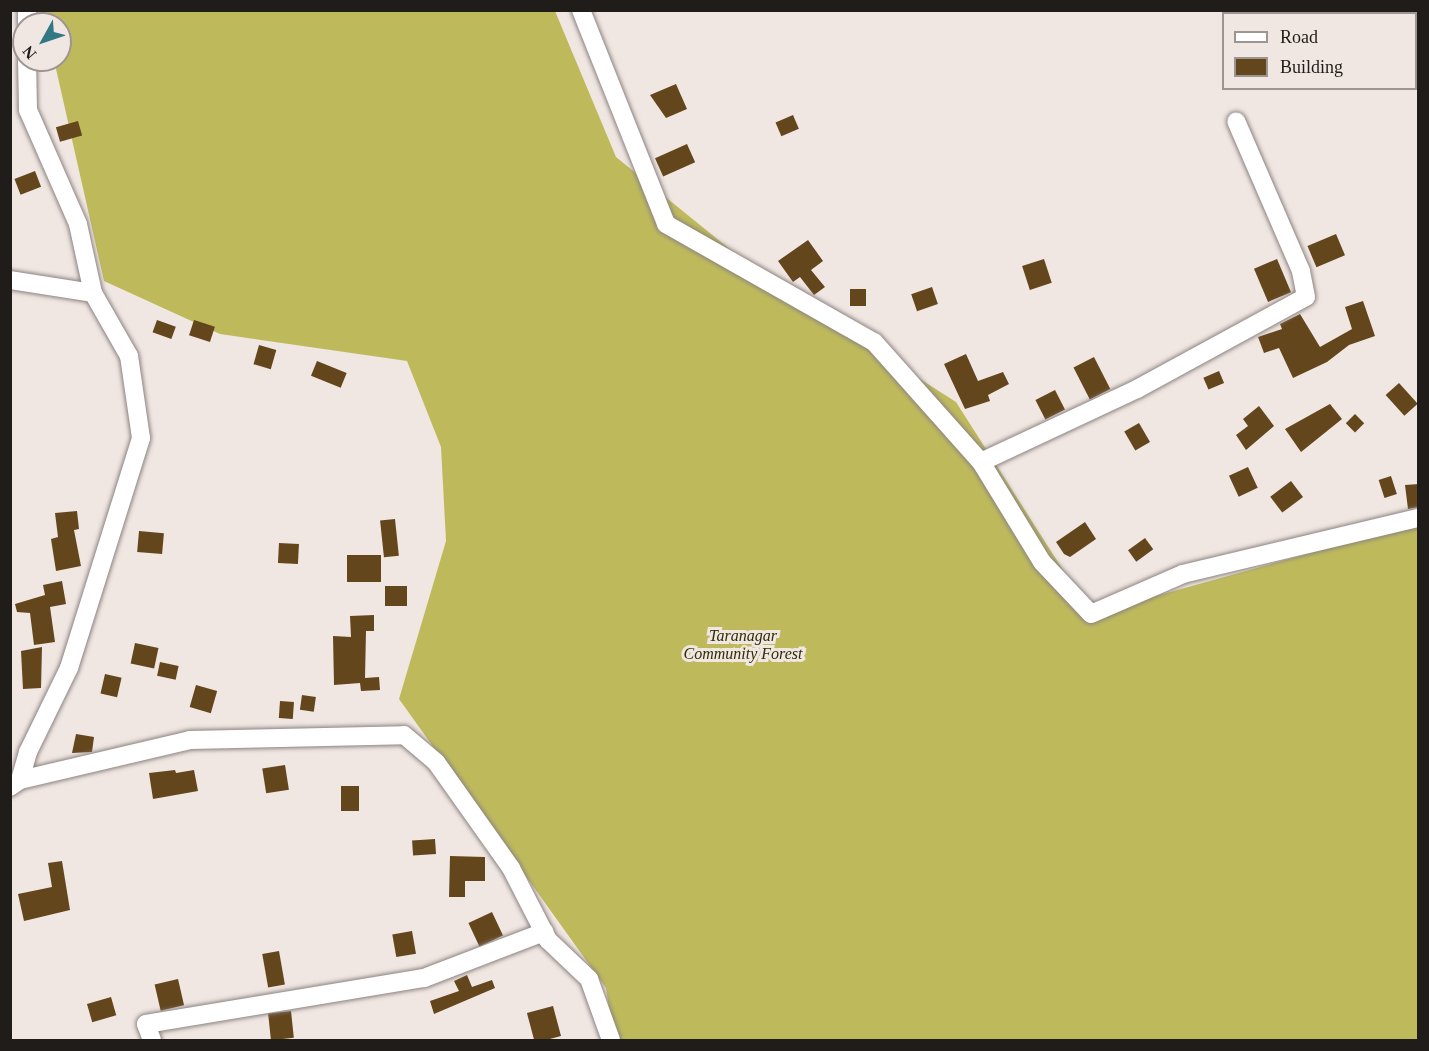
<!DOCTYPE html>
<style>
body{margin:0}
#map{position:relative;width:1429px;height:1051px;overflow:hidden;background:#f0e6e2;font-family:Georgia,serif}
div>[style]{position:absolute}
.forest>*{inset:0;background:#beba5c}
.building>*{inset:0;background:#64461d;transform-origin:0 0}
.roads{filter:drop-shadow(0 0 2px #8c8380) drop-shadow(0 0 2px #8c8380)}
.minor>*{height:18px;margin:-9px;padding:0 9px;transform-origin:9px;border-radius:9px;background:#fff}
span{translate:-50% -50%;white-space:nowrap;text-align:center;line-height:1.15;-webkit-text-stroke:6px #f0e6e2;paint-order:stroke}
.park-label{font-size:16px;color:#2f2d03;font-style:italic}
.frame{position:absolute;inset:0;border:12px solid #1f1c1a;pointer-events:none}
.legend{position:absolute;left:1222px;top:12px;width:195px;height:78px;box-sizing:border-box;background:#f0e6e2;border:2px solid #9c9592;margin:0;padding:8px 10px;list-style:none;font-size:18px;color:#1f1c1a}
.legend li{display:flex;align-items:center;gap:12px;height:30px}
.legend b{width:30px;border:2px solid #9c9592}
.north{position:absolute;left:12px;top:12px;width:60px;height:60px;box-sizing:border-box;background:#f0e6e2;border:2px solid #9c9592;border-radius:50%;rotate:230deg;font-size:16px;font-weight:700;line-height:24px;text-align:center;color:#1f1c1a}
.north::after{content:'';display:block;margin:auto;width:21px;height:27px;background:#327984;clip-path:polygon(50% 0,100% 100%,50% 72%,0 100%)}
</style>
<div id="map">
<div class="forest">
<i style="clip-path:polygon(43px 11px,555px 11px,616px 157px,779px 289px,956px 402px,1091px 614px,1418px 523px,1418px 1040px,614px 1040px,606px 988px,399px 699px,446px 541px,441px 447px,407px 361px,220px 334px,104px 281px,54px 60px,60px 60px,60px 24px,46px 24px)"></i>
</div>
<div class="building">
<i style="clip-path:polygon(676px 84px,687px 109px,666px 118px,650px 95px)"></i>
<i style="left:793px;top:115px;width:15px;height:19px;rotate:67deg"></i>
<i style="left:78px;top:121px;width:15px;height:23px;rotate:74deg"></i>
<i style="left:687px;top:144px;width:20px;height:35px;rotate:66deg"></i>
<i style="left:35px;top:171px;width:17px;height:22px;rotate:69deg"></i>
<i style="left:1336px;top:234px;width:23px;height:31px;rotate:67deg"></i>
<i style="clip-path:polygon(808px 240px,823px 261px,811px 270px,825px 287px,814px 295px,800px 277px,793px 282px,778px 261px)"></i>
<i style="left:1044px;top:259px;width:25px;height:23px;rotate:72deg"></i>
<i style="left:1277px;top:259px;width:36px;height:25px;rotate:67deg"></i>
<i style="left:932px;top:287px;width:18px;height:22px;rotate:71deg"></i>
<i style="left:850px;top:289px;width:16px;height:17px"></i>
<i style="clip-path:polygon(1363px 301px,1375px 336px,1349px 345px,1327px 362px,1293px 378px,1279px 348px,1264px 353px,1258px 337px,1282px 329px,1280px 324px,1300px 314px,1320px 347px,1352px 329px,1345px 307px)"></i>
<i style="left:157px;top:320px;width:20px;height:13px;rotate:20deg"></i>
<i style="left:194px;top:320px;width:22px;height:16px;rotate:18deg"></i>
<i style="left:259px;top:345px;width:18px;height:20px;rotate:16deg"></i>
<i style="clip-path:polygon(966px 354px,978px 381px,1003px 372px,1009px 384px,988px 395px,990px 401px,965px 409px,944px 364px)"></i>
<i style="left:1094px;top:357px;width:36px;height:23px;rotate:63deg"></i>
<i style="left:317px;top:361px;width:32px;height:16px;rotate:22deg"></i>
<i style="left:1219px;top:371px;width:13px;height:17px;rotate:67deg"></i>
<i style="left:1399px;top:383px;width:28px;height:18px;rotate:48deg"></i>
<i style="left:1055px;top:390px;width:22px;height:22px;rotate:63deg"></i>
<i style="clip-path:polygon(1330px 404px,1342px 419px,1301px 452px,1285px 429px)"></i>
<i style="clip-path:polygon(1259px 406px,1274px 426px,1246px 450px,1236px 435px,1248px 426px,1243px 419px)"></i>
<i style="left:1355px;top:414px;width:13px;height:13px;rotate:45deg"></i>
<i style="left:1139px;top:423px;width:22px;height:17px;rotate:60deg"></i>
<i style="left:1248px;top:467px;width:23px;height:21px;rotate:65deg"></i>
<i style="left:1391px;top:476px;width:19px;height:13px;rotate:72deg"></i>
<i style="left:1291px;top:481px;width:20px;height:26px;rotate:53deg"></i>
<i style="clip-path:polygon(1419px 484px,1419px 507px,1408px 509px,1405px 485px)"></i>
<i style="clip-path:polygon(77px 511px,79px 529px,74px 530px,81px 566px,56px 571px,51px 539px,58px 537px,55px 513px)"></i>
<i style="left:395px;top:519px;width:37px;height:15px;rotate:84deg"></i>
<i style="clip-path:polygon(1085px 522px,1096px 539px,1070px 557px,1064px 554px,1056px 542px)"></i>
<i style="left:139px;top:531px;width:25px;height:21px;rotate:5deg"></i>
<i style="left:1145px;top:538px;width:14px;height:21px;rotate:54deg"></i>
<i style="left:279px;top:543px;width:20px;height:20px;rotate:3deg"></i>
<i style="left:381px;top:555px;width:27px;height:34px;rotate:90deg"></i>
<i style="clip-path:polygon(62px 581px,66px 604px,50px 607px,55px 642px,34px 645px,30px 613px,17px 612px,15px 604px,45px 595px,43px 585px)"></i>
<i style="left:407px;top:586px;width:20px;height:22px;rotate:90deg"></i>
<i style="clip-path:polygon(374px 615px,374px 631px,366px 631px,365px 678px,379px 677px,380px 690px,361px 691px,360px 683px,334px 685px,333px 636px,351px 637px,350px 616px)"></i>
<i style="left:135px;top:643px;width:24px;height:21px;rotate:12deg"></i>
<i style="clip-path:polygon(42px 647px,41px 688px,23px 689px,21px 651px)"></i>
<i style="left:160px;top:662px;width:19px;height:14px;rotate:12deg"></i>
<i style="left:105px;top:674px;width:17px;height:20px;rotate:13deg"></i>
<i style="left:196px;top:685px;width:22px;height:23px;rotate:16deg"></i>
<i style="left:302px;top:695px;width:14px;height:15px;rotate:8deg"></i>
<i style="left:280px;top:701px;width:14px;height:17px;rotate:4deg"></i>
<i style="clip-path:polygon(76px 734px,94px 737px,92px 752px,72px 753px)"></i>
<i style="left:285px;top:765px;width:25px;height:23px;rotate:81deg"></i>
<i style="clip-path:polygon(175px 770px,176px 773px,194px 770px,198px 791px,153px 799px,149px 773px)"></i>
<i style="left:341px;top:786px;width:18px;height:25px"></i>
<i style="left:435px;top:839px;width:15px;height:23px;rotate:86deg"></i>
<i style="clip-path:polygon(450px 856px,485px 857px,485px 881px,465px 881px,465px 897px,449px 897px)"></i>
<i style="clip-path:polygon(62px 861px,70px 910px,24px 921px,18px 894px,52px 887px,48px 863px)"></i>
<i style="left:492px;top:912px;width:26px;height:26px;rotate:65deg"></i>
<i style="left:412px;top:931px;width:23px;height:20px;rotate:80deg"></i>
<i style="left:279px;top:951px;width:34px;height:17px;rotate:80deg"></i>
<i style="clip-path:polygon(467px 975px,472px 987px,492px 980px,495px 988px,434px 1014px,430px 1001px,459px 991px,454px 981px)"></i>
<i style="left:178px;top:979px;width:27px;height:24px;rotate:77deg"></i>
<i style="left:111px;top:997px;width:19px;height:25px;rotate:74deg"></i>
<i style="left:553px;top:1006px;width:31px;height:27px;rotate:75deg"></i>
<i style="left:291px;top:1011px;width:27px;height:23px;rotate:84deg"></i>
</div>
<div class="roads">
<div class="minor">
<i style="left:27px;top:10px;width:14px;rotate:90deg"></i>
<i style="left:581px;top:10px;width:230px;rotate:68.3deg"></i>
<i style="left:666px;top:224px;width:239px;rotate:29.6deg"></i>
<i style="left:874px;top:342px;width:161px;rotate:48.3deg"></i>
<i style="left:981px;top:462px;width:117px;rotate:58.6deg"></i>
<i style="left:1042px;top:562px;width:71px;rotate:46.7deg"></i>
<i style="left:1091px;top:614px;width:100px;rotate:-23.5deg"></i>
<i style="left:1183px;top:574px;width:242px;rotate:-13.4deg"></i>
<i style="left:10px;top:280px;width:84px;rotate:8.9deg"></i>
<i style="left:981px;top:462px;width:172px;rotate:-25.1deg"></i>
<i style="left:1137px;top:389px;width:192px;rotate:-28.6deg"></i>
<i style="left:1306px;top:297px;width:26px;rotate:-101deg"></i>
<i style="left:1301px;top:271px;width:163px;rotate:-113.4deg"></i>
<i style="left:20px;top:780px;width:175px;rotate:-13.2deg"></i>
<i style="left:190px;top:740px;width:214px;rotate:-1.3deg"></i>
<i style="left:404px;top:735px;width:42px;rotate:40.2deg"></i>
<i style="left:436px;top:762px;width:130px;rotate:54.7deg"></i>
<i style="left:511px;top:868px;width:81px;rotate:62.8deg"></i>
<i style="left:548px;top:940px;width:57px;rotate:43.6deg"></i>
<i style="left:589px;top:979px;width:65px;rotate:70.2deg"></i>
<i style="left:10px;top:787px;width:12px;rotate:-35deg"></i>
<i style="left:20px;top:780px;width:29px;rotate:-74deg"></i>
<i style="left:28px;top:752px;width:93px;rotate:-64deg"></i>
<i style="left:69px;top:668px;width:241px;rotate:-72.6deg"></i>
<i style="left:141px;top:438px;width:83px;rotate:-98.3deg"></i>
<i style="left:129px;top:356px;width:73px;rotate:-119.7deg"></i>
<i style="left:93px;top:293px;width:71px;rotate:-102.3deg"></i>
<i style="left:78px;top:224px;width:124px;rotate:-113.7deg"></i>
<i style="left:28px;top:110px;width:50px;rotate:-91.1deg"></i>
<i style="left:152px;top:1040px;width:17px;rotate:-111deg"></i>
<i style="left:146px;top:1024px;width:282px;rotate:-9.4deg"></i>
<i style="left:424px;top:978px;width:129px;rotate:-21deg"></i>
</div>
</div>
<div class="park-label">
<span style="left:743px;top:645px">Taranagar<br>Community Forest</span>
</div>
<div class="frame"></div>
<ul class="legend">
<li><b style="height:8px;background:#fff"></b>Road</li>
<li><b style="height:16px;background:#64461d"></b>Building</li>
</ul>
<div class="north">N</div>
</div>
